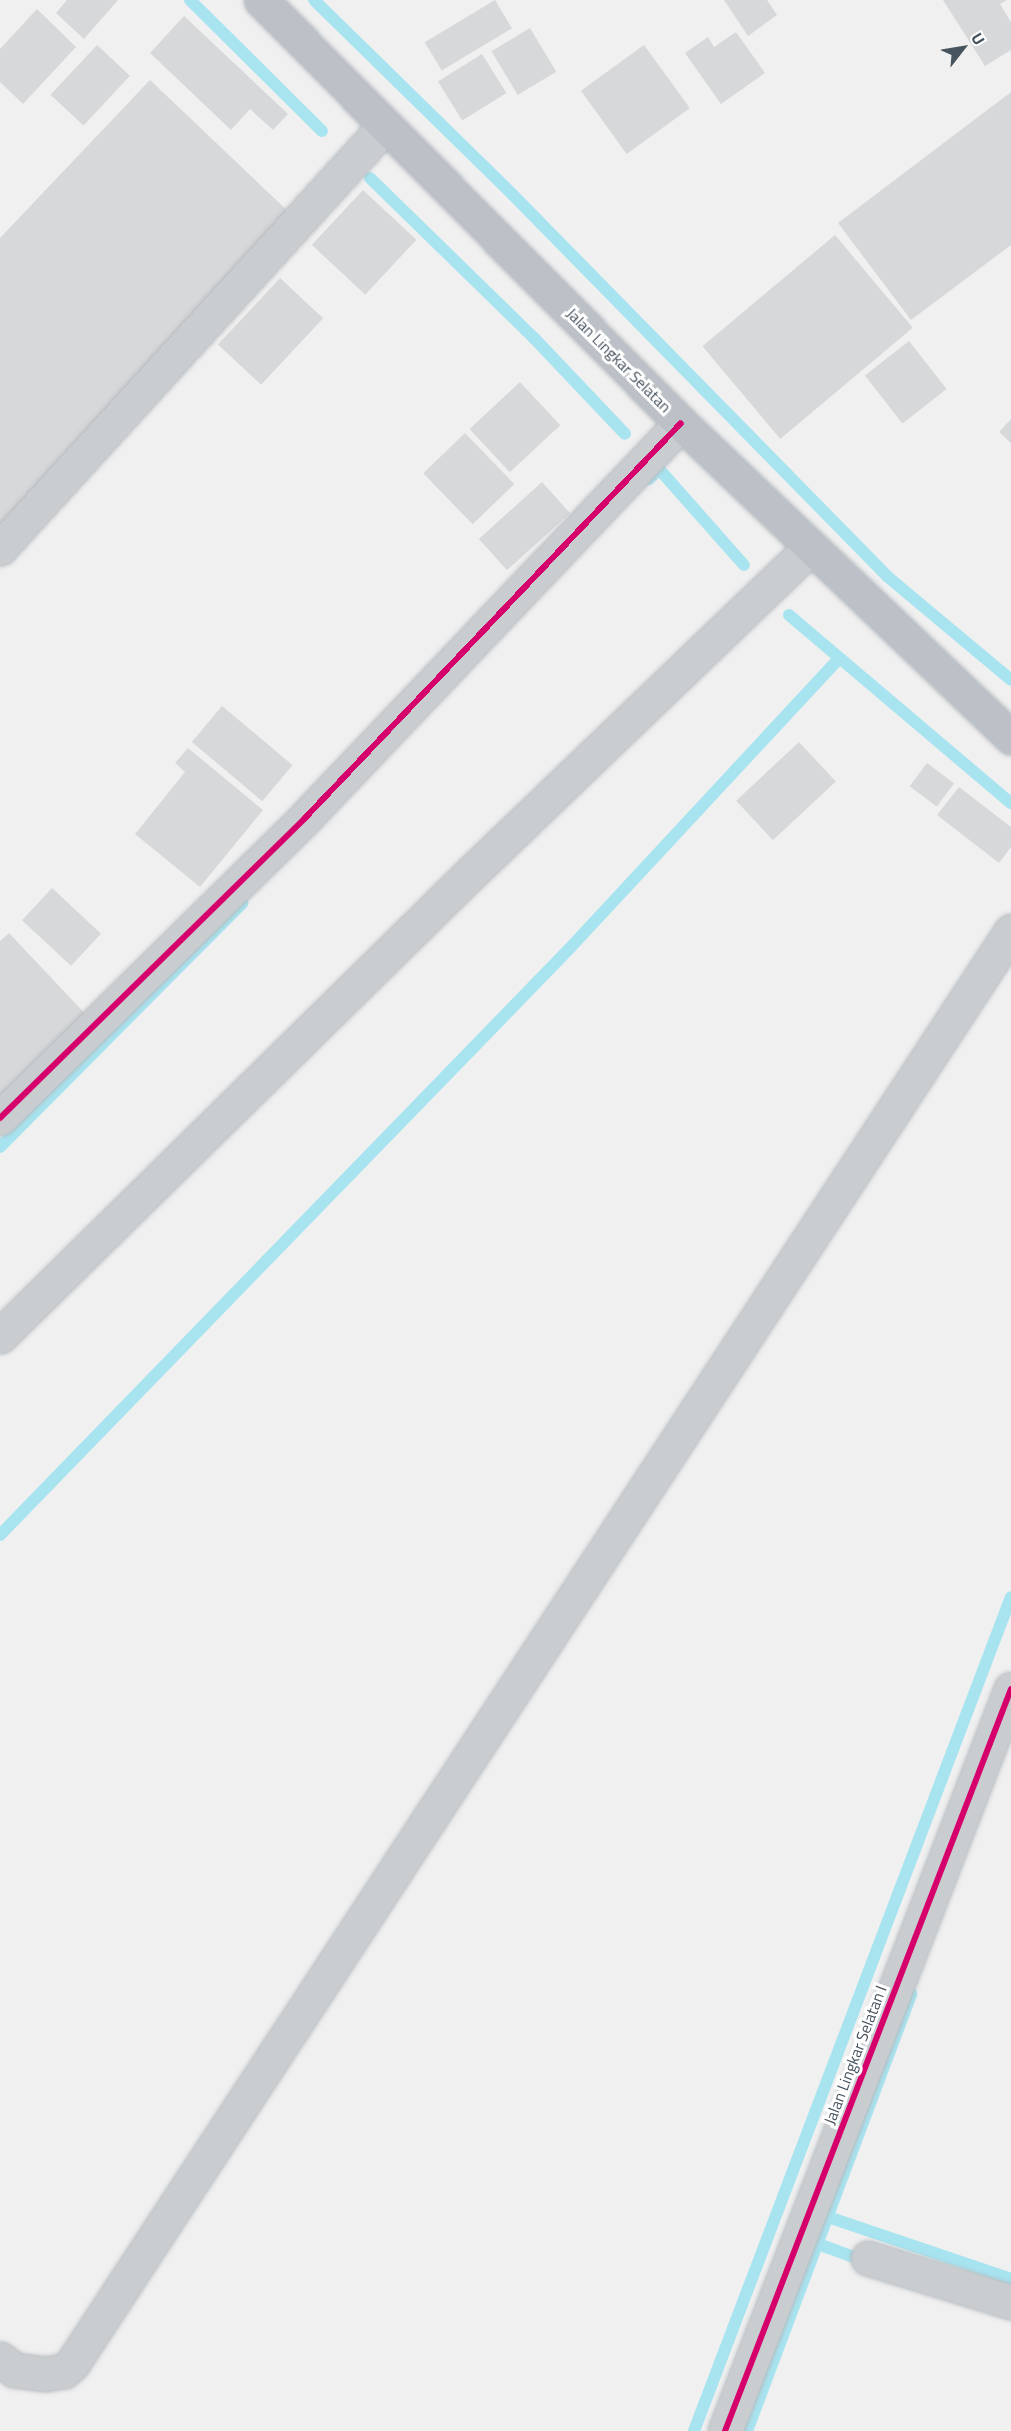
<!DOCTYPE html>
<style>
body{margin:0}
#map{position:relative;width:1011px;height:2431px;overflow:hidden;background:#f1f0f0;font-family:"Titillium Web",sans-serif}
div>[style]{position:absolute}
.stream>*{height:12px;margin:-6px;padding:0 6px;transform-origin:6px;border-radius:6px;background:#a7e4f0}
.building>*{inset:0;background:#d7d8d9;transform-origin:0 0}
.roads{filter:drop-shadow(0 0 2px #b5bbc0) drop-shadow(0 0 2px #b5bbc0)}
.minor>*{height:33px;margin:-16.5px;padding:0 16.5px;transform-origin:16.5px;border-radius:16.5px;background:#cacdcf}
.highway>*{height:33px;margin:-16.5px;padding:0 16.5px;transform-origin:16.5px;border-radius:16.5px;background:#bbc1c6}
.cycleway>*{height:6px;margin:-3px;padding:0 3px;transform-origin:3px;border-radius:3px;background:#d6006c}
span{translate:-50% -50%;white-space:nowrap;text-align:center;line-height:1.15;-webkit-text-stroke:6px #fff;paint-order:stroke}
.street-label{font-size:16px;color:#47545e}
.north{position:absolute;left:933px;top:18px;width:60px;height:60px;-webkit-text-stroke:4px #fff;paint-order:stroke;rotate:59deg;font-size:16px;font-weight:700;line-height:24px;text-align:center;color:#47545e}
.north::after{content:'';display:block;margin:auto;width:21px;height:27px;background:#47545e;clip-path:polygon(50% 0,100% 100%,50% 72%,0 100%)}
</style>
<div id="map">
<div class="stream">
<i style="left:190px;top:0;width:186px;rotate:44.8deg"></i>
<i style="left:314px;top:0;width:279px;rotate:44.4deg"></i>
<i style="left:513px;top:195px;width:535px;rotate:45.53deg"></i>
<i style="left:888px;top:577px;width:160px;rotate:39.9deg"></i>
<i style="left:370px;top:178px;width:229px;rotate:44.3deg"></i>
<i style="left:534px;top:338px;width:132px;rotate:46.5deg"></i>
<i style="left:649px;top:479px;width:14px;rotate:-45deg"></i>
<i style="left:659px;top:469px;width:128px;rotate:48.5deg"></i>
<i style="left:789px;top:615px;width:291px;rotate:40.3deg"></i>
<i style="left:0;top:1147px;width:344px;rotate:-45.2deg"></i>
<i style="left:0;top:1535px;width:818px;rotate:-45.84deg"></i>
<i style="left:570px;top:948px;width:395px;rotate:-47.1deg"></i>
<i style="left:828px;top:2217px;width:193px;rotate:18.7deg"></i>
<i style="left:818px;top:2244px;width:50px;rotate:19.9deg"></i>
<i style="left:694px;top:2431px;width:892px;rotate:-69.19deg"></i>
<i style="left:747px;top:2431px;width:467px;rotate:-69.4deg"></i>
</div>
<div class="building">
<i style="clip-path:polygon(67px 0,118px 0,84px 39px,56px 13px)"></i>
<i style="left:495px;top:0;width:33px;height:82px;rotate:59deg"></i>
<i style="clip-path:polygon(724px 0,767px 0,777px 15px,748px 36px)"></i>
<i style="clip-path:polygon(943px 0,1007px 0,1000px 4px,1011px 22px,1011px 50px,985px 66px)"></i>
<i style="clip-path:polygon(37px 9px,76px 47px,23px 104px,0 82px,0 49px)"></i>
<i style="clip-path:polygon(184px 16px,288px 114px,273px 130px,250px 109px,231px 130px,150px 53px)"></i>
<i style="left:530px;top:28px;width:51px;height:45px;rotate:59deg"></i>
<i style="clip-path:polygon(736px 32px,765px 73px,721px 104px,685px 53px,708px 37px,714px 47px)"></i>
<i style="left:97px;top:45px;width:45px;height:68px;rotate:43deg"></i>
<i style="left:644px;top:45px;width:78px;height:78px;rotate:54deg"></i>
<i style="left:482px;top:54px;width:46px;height:52px;rotate:58deg"></i>
<i style="clip-path:polygon(150px 80px,293px 216px,0 526px,0 238px)"></i>
<i style="clip-path:polygon(1011px 92px,1011px 245px,911px 320px,838px 223px)"></i>
<i style="left:363px;top:190px;width:73px;height:75px;rotate:43deg"></i>
<i style="left:835px;top:235px;width:121px;height:173px;rotate:50deg"></i>
<i style="left:280px;top:278px;width:59px;height:91px;rotate:43deg"></i>
<i style="left:909px;top:341px;width:61px;height:56px;rotate:52deg"></i>
<i style="left:520px;top:382px;width:59px;height:69px;rotate:47deg"></i>
<i style="clip-path:polygon(1011px 419px,1011px 443px,999px 432px)"></i>
<i style="left:465px;top:433px;width:71px;height:58px;rotate:46deg"></i>
<i style="left:542px;top:482px;width:42px;height:85px;rotate:48deg"></i>
<i style="left:222px;top:706px;width:92px;height:47px;rotate:40deg"></i>
<i style="left:799px;top:742px;width:54px;height:86px;rotate:47deg"></i>
<i style="clip-path:polygon(188px 748px,263px 810px,200px 887px,135px 834px,185px 772px,175px 763px)"></i>
<i style="left:927px;top:763px;width:34px;height:29px;rotate:37deg"></i>
<i style="clip-path:polygon(959px 787px,1011px 827px,1011px 847px,999px 863px,937px 815px)"></i>
<i style="left:52px;top:888px;width:67px;height:44px;rotate:43deg"></i>
<i style="clip-path:polygon(9px 933px,91px 1020px,0 1108px,0 941px)"></i>
</div>
<div class="roads">
<div class="minor">
<i style="left:0;top:548px;width:571px;rotate:-47.63deg"></i>
<i style="left:0;top:1118px;width:428px;rotate:-44.5deg"></i>
<i style="left:305px;top:818px;width:545px;rotate:-46.41deg"></i>
<i style="left:0;top:1336px;width:659px;rotate:-44.51deg"></i>
<i style="left:470px;top:874px;width:471px;rotate:-43.8deg"></i>
<i style="left:868px;top:2258px;width:150px;rotate:17.1deg"></i>
<i style="left:0;top:2359px;width:18px;rotate:38deg"></i>
<i style="left:14px;top:2370px;width:31px;rotate:7deg"></i>
<i style="left:45px;top:2374px;width:19px;rotate:-9deg"></i>
<i style="left:64px;top:2371px;width:11px;rotate:-41deg"></i>
<i style="left:72px;top:2364px;width:1713px;rotate:-56.76deg"></i>
<i style="left:725px;top:2431px;width:795px;rotate:-68.92deg"></i>
</div>
<div class="highway">
<i style="left:261px;top:0;width:596px;rotate:45.2deg"></i>
<i style="left:681px;top:423px;width:456px;rotate:43.6deg"></i>
</div>
</div>
<div class="cycleway">
<i style="left:0;top:1118px;width:428px;rotate:-44.5deg"></i>
<i style="left:305px;top:818px;width:545px;rotate:-46.41deg"></i>
<i style="left:725px;top:2431px;width:795px;rotate:-68.92deg"></i>
</div>
<div class="street-label">
<span style="left:619px;top:360px;rotate:45deg">Jalan Lingkar Selatan</span>
<span style="left:855px;top:2055px;rotate:-69deg">Jalan Lingkar Selatan I</span>
</div>
<div class="north">U</div>
</div>
